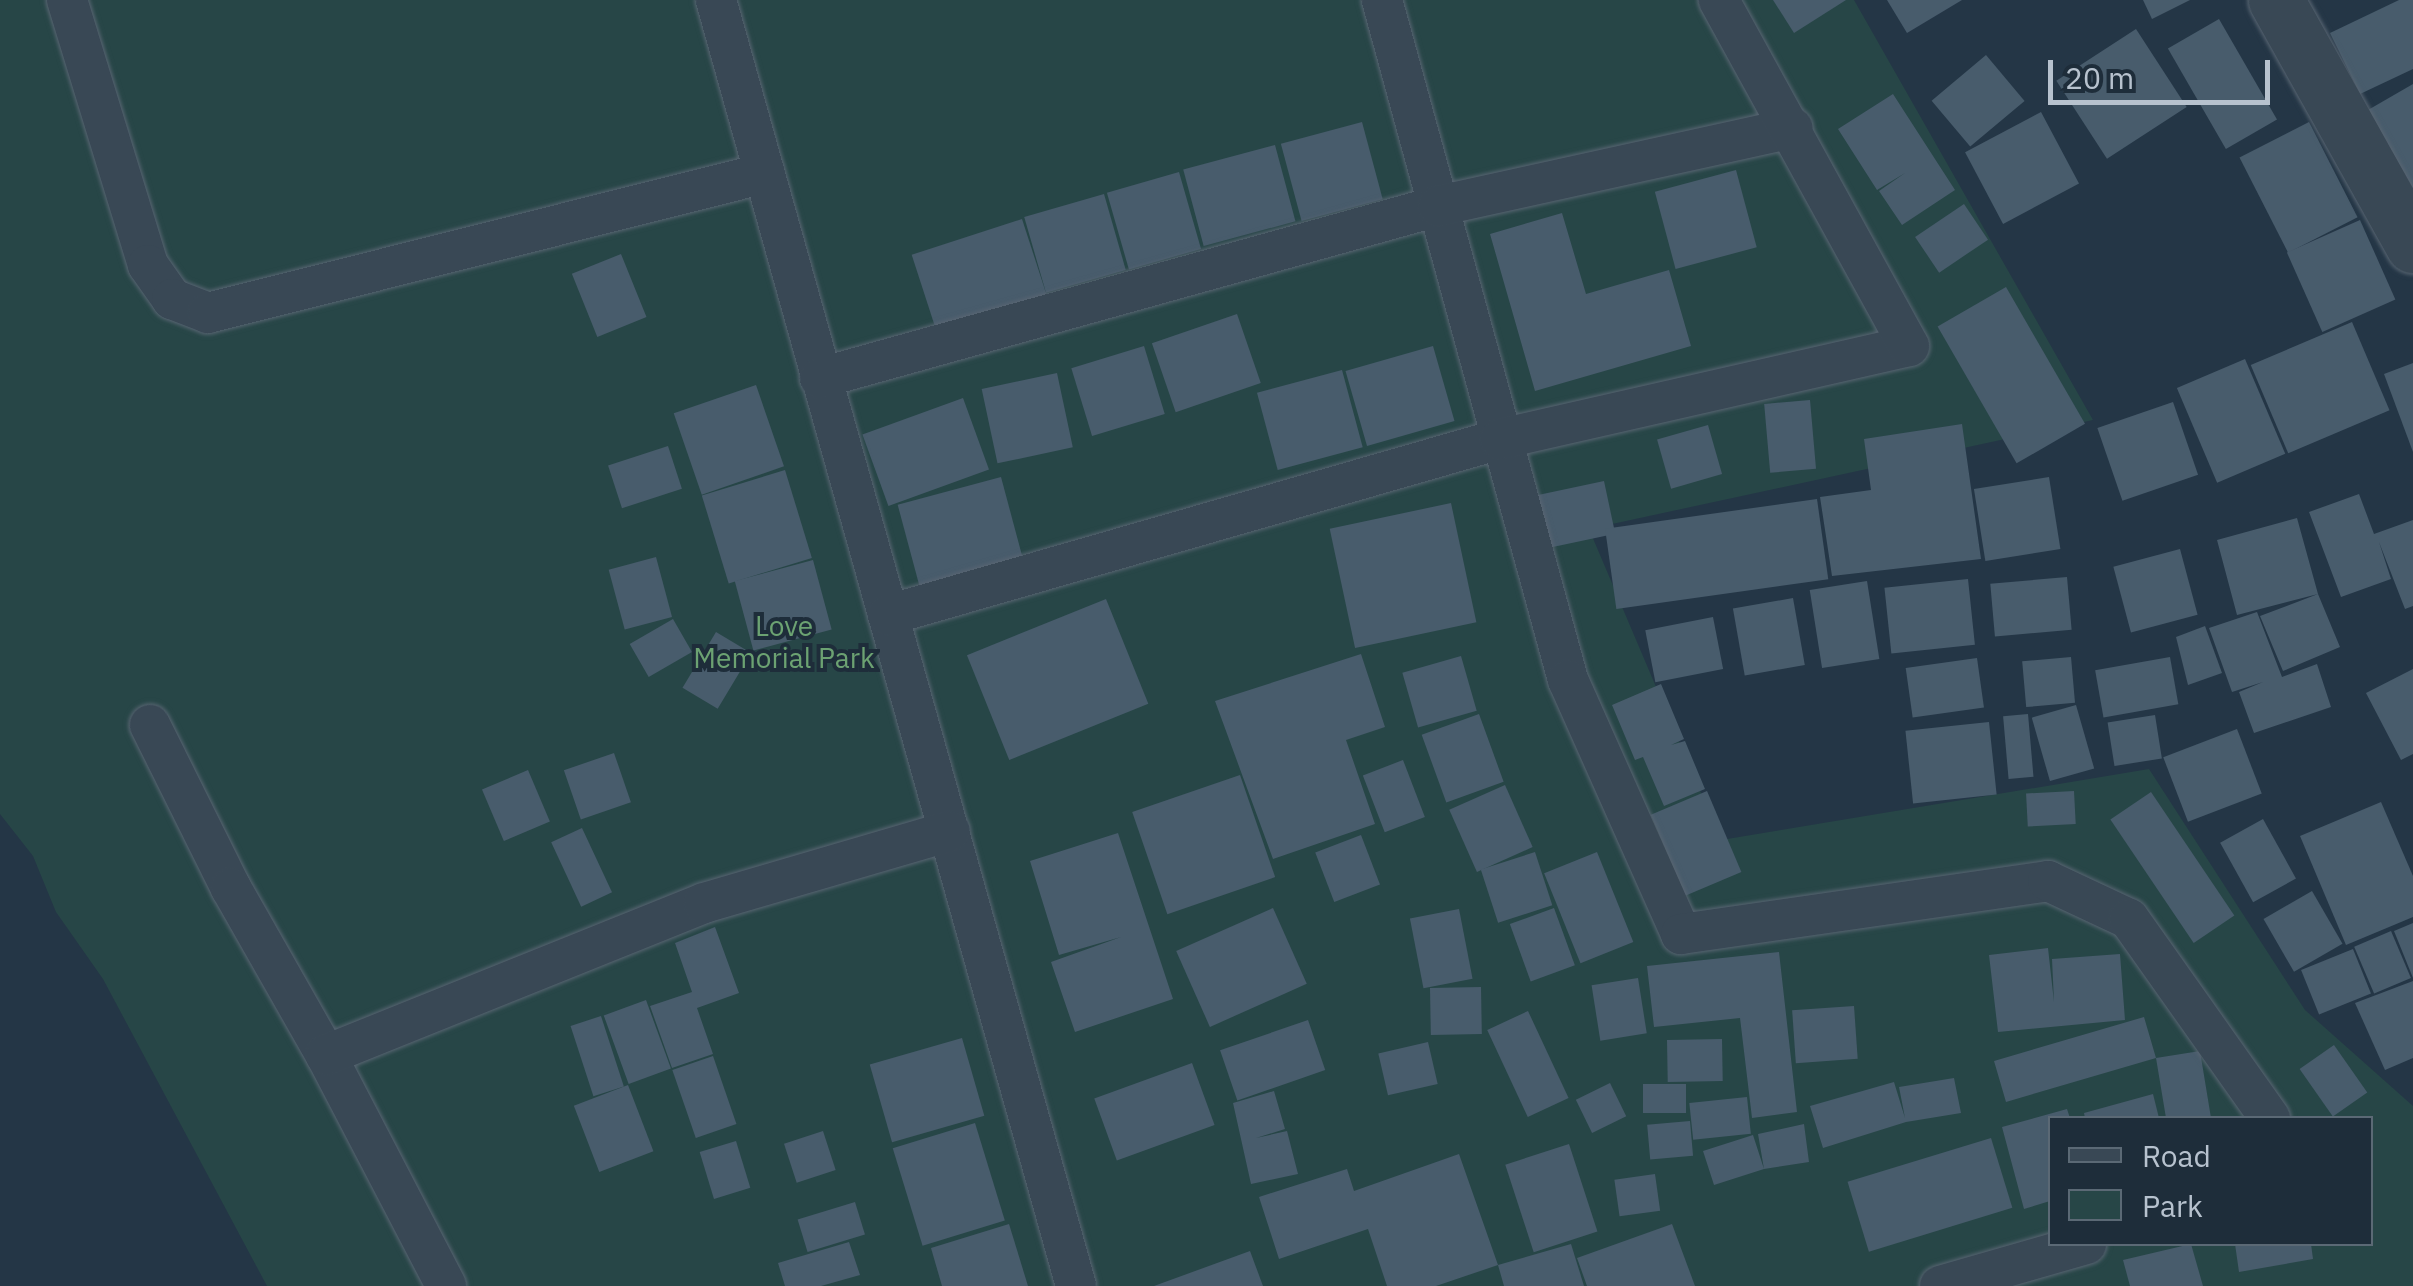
<!DOCTYPE html>
<style>
body{margin:0}
#map{position:relative;width:2413px;height:1286px;overflow:hidden;background:#243646;font-family:"IBM Plex Sans",sans-serif}
div>[style]{position:absolute}
.green>*{inset:0;background:#274647}
.building>*{inset:0;background:#485c6c;transform-origin:0 0}
.roads{filter:drop-shadow(0 0 2px #586572) drop-shadow(0 0 2px #586572)}
.service>*{height:40px;margin:-20px;padding:0 20px;transform-origin:20px;border-radius:20px;background:#394855}
.minor>*{height:55px;margin:-27.5px;padding:0 27.5px;transform-origin:27.5px;border-radius:27.5px;background:#394855}
span{translate:-50% -50%;white-space:nowrap;text-align:center;line-height:1.15;-webkit-text-stroke:8px #1e2d3a;paint-order:stroke}
.park-label{font-size:28px;color:#6ca272}
.legend{position:absolute;left:2048px;top:1116px;width:325px;height:130px;box-sizing:border-box;background:#1e2d3a;border:2px solid #5b6975;margin:0;padding:12px 18px;list-style:none;font-size:30px;color:#b7c2ce}
.legend li{display:flex;align-items:center;gap:20px;height:50px}
.legend b{width:50px;border:2px solid #5b6975}
.scale{position:absolute;left:2048px;top:60px;width:222px;height:45px;box-sizing:border-box;border:5px solid #b7c2ce;border-top:0;padding-left:12px;font-size:30px;line-height:35px;white-space:nowrap;color:#b7c2ce;-webkit-text-stroke:8px #1e2d3a;paint-order:stroke}
</style>
<div id="map">
<div class="green">
<i style="clip-path:polygon(evenodd,0 0,1854px 0,2093px 420px,1589px 529px,1721px 840px,2149px 769px,2305px 1010px,2413px 1106px,2413px 1286px,267px 1286px,103px 979px,56px 912px,33px 856px,0 814px,0 0,2050px 1118px,2370px 1118px,2370px 1244px,2050px 1244px,2050px 1118px)"></i>
</div>
<div class="building">
<i style="clip-path:polygon(1773px 0,1846px 0,1794px 33px)"></i>
<i style="clip-path:polygon(1887px 0,1962px 0,1907px 33px)"></i>
<i style="clip-path:polygon(2143px 0,2190px 0,2152px 19px)"></i>
<i style="clip-path:polygon(2399px 0,2413px 0,2413px 69px,2360px 94px,2330px 33px)"></i>
<i style="left:2219px;top:19px;width:116px;height:59px;rotate:60deg"></i>
<i style="left:2136px;top:29px;width:93px;height:95px;rotate:57deg"></i>
<i style="left:1986px;top:55px;width:60px;height:71px;rotate:50deg"></i>
<i style="clip-path:polygon(2413px 84px,2413px 188px,2368px 110px)"></i>
<i style="clip-path:polygon(1893px 94px,1955px 190px,1902px 225px,1879px 191px,1905px 173px,1877px 190px,1838px 129px)"></i>
<i style="left:2041px;top:112px;width:81px;height:86px;rotate:62deg"></i>
<i style="left:1362px;top:122px;width:80px;height:84px;rotate:75deg"></i>
<i style="left:2309px;top:122px;width:107px;height:78px;rotate:63deg"></i>
<i style="left:1275px;top:145px;width:79px;height:95px;rotate:75deg"></i>
<i style="left:1736px;top:170px;width:80px;height:84px;rotate:75deg"></i>
<i style="left:1179px;top:172px;width:80px;height:75px;rotate:74deg"></i>
<i style="left:1104px;top:194px;width:79px;height:83px;rotate:74deg"></i>
<i style="left:1964px;top:204px;width:43px;height:59px;rotate:56deg"></i>
<i style="clip-path:polygon(1562px 213px,1586px 294px,1669px 270px,1691px 346px,1535px 391px,1490px 234px)"></i>
<i style="left:1022px;top:219px;width:79px;height:116px;rotate:72deg"></i>
<i style="left:2360px;top:220px;width:87px;height:80px;rotate:66deg"></i>
<i style="left:621px;top:254px;width:68px;height:53px;rotate:68deg"></i>
<i style="left:2006px;top:287px;width:158px;height:79px;rotate:60deg"></i>
<i style="left:1237px;top:314px;width:73px;height:90px;rotate:71deg"></i>
<i style="left:2352px;top:322px;width:96px;height:110px;rotate:67deg"></i>
<i style="left:1144px;top:346px;width:71px;height:76px;rotate:73deg"></i>
<i style="left:1433px;top:346px;width:78px;height:91px;rotate:74deg"></i>
<i style="left:2245px;top:359px;width:103px;height:74px;rotate:67deg"></i>
<i style="clip-path:polygon(2413px 363px,2413px 452px,2384px 374px)"></i>
<i style="left:1342px;top:370px;width:80px;height:88px;rotate:75deg"></i>
<i style="left:1057px;top:373px;width:76px;height:77px;rotate:78deg"></i>
<i style="left:756px;top:385px;width:86px;height:87px;rotate:71deg"></i>
<i style="left:963px;top:398px;width:76px;height:107px;rotate:70deg"></i>
<i style="left:1810px;top:400px;width:69px;height:46px;rotate:85deg"></i>
<i style="left:2173px;top:402px;width:77px;height:80px;rotate:71deg"></i>
<i style="clip-path:polygon(1962px 424px,1981px 559px,1832px 576px,1820px 497px,1871px 490px,1864px 439px)"></i>
<i style="left:1708px;top:425px;width:51px;height:53px;rotate:74deg"></i>
<i style="left:668px;top:446px;width:45px;height:63px;rotate:72deg"></i>
<i style="left:785px;top:470px;width:92px;height:87px;rotate:73deg"></i>
<i style="left:1001px;top:477px;width:84px;height:107px;rotate:75deg"></i>
<i style="left:2049px;top:477px;width:73px;height:76px;rotate:81deg"></i>
<i style="left:1604px;top:481px;width:54px;height:71px;rotate:78deg"></i>
<i style="clip-path:polygon(2359px 494px,2374px 534px,2413px 520px,2413px 606px,2405px 609px,2379px 542px,2391px 579px,2341px 597px,2309px 512px)"></i>
<i style="left:1817px;top:499px;width:81px;height:214px;rotate:82deg"></i>
<i style="left:1451px;top:503px;width:122px;height:124px;rotate:78deg"></i>
<i style="clip-path:polygon(2297px 518px,2318px 594px,2340px 647px,2283px 671px,2260px 616px,2318px 594px,2237px 615px,2217px 540px)"></i>
<i style="left:2180px;top:549px;width:68px;height:69px;rotate:75deg"></i>
<i style="left:656px;top:557px;width:62px;height:49px;rotate:75deg"></i>
<i style="left:813px;top:560px;width:72px;height:81px;rotate:75deg"></i>
<i style="left:2067px;top:577px;width:53px;height:77px;rotate:85deg"></i>
<i style="left:1968px;top:579px;width:66px;height:84px;rotate:84deg"></i>
<i style="left:1867px;top:581px;width:79px;height:58px;rotate:81deg"></i>
<i style="left:1793px;top:598px;width:68px;height:61px;rotate:80deg"></i>
<i style="left:1106px;top:599px;width:113px;height:150px;rotate:68deg"></i>
<i style="clip-path:polygon(2257px 612px,2282px 677px,2317px 664px,2331px 707px,2254px 733px,2239px 692px,2263px 682px,2232px 692px,2209px 628px)"></i>
<i style="left:1713px;top:617px;width:53px;height:69px;rotate:79deg"></i>
<i style="left:673px;top:619px;width:38px;height:50px;rotate:60deg"></i>
<i style="clip-path:polygon(2205px 626px,2222px 673px,2188px 685px,2176px 637px)"></i>
<i style="left:716px;top:632px;width:41px;height:65px;rotate:31deg"></i>
<i style="clip-path:polygon(1361px 654px,1385px 727px,1346px 740px,1375px 824px,1273px 859px,1215px 701px)"></i>
<i style="left:1461px;top:656px;width:57px;height:61px;rotate:74deg"></i>
<i style="left:2071px;top:657px;width:46px;height:49px;rotate:85deg"></i>
<i style="left:2170px;top:657px;width:48px;height:76px;rotate:80deg"></i>
<i style="left:1977px;top:658px;width:50px;height:72px;rotate:82deg"></i>
<i style="clip-path:polygon(2413px 669px,2413px 754px,2401px 760px,2366px 693px)"></i>
<i style="clip-path:polygon(1661px 684px,1684px 739px,1671px 745px,1685px 741px,1705px 789px,1664px 806px,1643px 757px,1635px 760px,1612px 705px)"></i>
<i style="left:2076px;top:705px;width:66px;height:46px;rotate:74deg"></i>
<i style="left:1479px;top:714px;width:72px;height:61px;rotate:70deg"></i>
<i style="left:2028px;top:714px;width:63px;height:25px;rotate:85deg"></i>
<i style="left:2155px;top:715px;width:44px;height:48px;rotate:81deg"></i>
<i style="left:1989px;top:722px;width:73px;height:84px;rotate:84deg"></i>
<i style="left:2237px;top:729px;width:69px;height:79px;rotate:69deg"></i>
<i style="left:614px;top:753px;width:52px;height:53px;rotate:71deg"></i>
<i style="left:1403px;top:760px;width:61px;height:43px;rotate:69deg"></i>
<i style="left:528px;top:770px;width:56px;height:50px;rotate:67deg"></i>
<i style="left:1240px;top:775px;width:108px;height:114px;rotate:71deg"></i>
<i style="left:1505px;top:785px;width:68px;height:61px;rotate:66deg"></i>
<i style="left:1707px;top:791px;width:88px;height:61px;rotate:67deg"></i>
<i style="left:2074px;top:791px;width:33px;height:48px;rotate:87deg"></i>
<i style="left:2151px;top:792px;width:149px;height:49px;rotate:56deg"></i>
<i style="clip-path:polygon(2381px 802px,2413px 876px,2413px 917px,2346px 945px,2300px 836px)"></i>
<i style="left:2263px;top:819px;width:68px;height:49px;rotate:61deg"></i>
<i style="left:582px;top:828px;width:71px;height:34px;rotate:65deg"></i>
<i style="clip-path:polygon(1118px 833px,1173px 999px,1075px 1032px,1051px 962px,1121px 937px,1059px 955px,1030px 861px)"></i>
<i style="left:1361px;top:835px;width:53px;height:49px;rotate:69deg"></i>
<i style="left:1535px;top:852px;width:56px;height:57px;rotate:72deg"></i>
<i style="left:1597px;top:852px;width:97px;height:57px;rotate:68deg"></i>
<i style="left:2312px;top:891px;width:61px;height:56px;rotate:60deg"></i>
<i style="left:1273px;top:908px;width:83px;height:106px;rotate:66deg"></i>
<i style="left:1554px;top:908px;width:61px;height:47px;rotate:70deg"></i>
<i style="left:1459px;top:909px;width:71px;height:50px;rotate:79deg"></i>
<i style="clip-path:polygon(2413px 923px,2413px 978px,2394px 931px)"></i>
<i style="clip-path:polygon(715px 927px,739px 993px,697px 1008px,713px 1054px,672px 1068px,650px 1006px,692px 992px,675px 943px)"></i>
<i style="left:2391px;top:931px;width:51px;height:40px;rotate:67deg"></i>
<i style="clip-path:polygon(2048px 948px,2054px 1002px,2052px 959px,2120px 954px,2125px 1020px,1998px 1032px,1989px 955px)"></i>
<i style="left:2353px;top:949px;width:48px;height:56px;rotate:68deg"></i>
<i style="clip-path:polygon(1779px 952px,1797px 1112px,1752px 1118px,1740px 1018px,1654px 1027px,1647px 966px)"></i>
<i style="left:1638px;top:978px;width:56px;height:47px;rotate:81deg"></i>
<i style="clip-path:polygon(2413px 981px,2413px 1058px,2385px 1070px,2355px 1003px)"></i>
<i style="left:1481px;top:987px;width:47px;height:51px;rotate:89deg"></i>
<i style="left:646px;top:1000px;width:73px;height:45px;rotate:70deg"></i>
<i style="left:1854px;top:1006px;width:53px;height:62px;rotate:86deg"></i>
<i style="left:1528px;top:1011px;width:96px;height:45px;rotate:65deg"></i>
<i style="left:601px;top:1016px;width:74px;height:32px;rotate:72deg"></i>
<i style="clip-path:polygon(2144px 1017px,2156px 1058px,2200px 1051px,2211px 1118px,2166px 1118px,2156px 1058px,2006px 1102px,1994px 1061px)"></i>
<i style="left:1308px;top:1020px;width:53px;height:93px;rotate:71deg"></i>
<i style="left:962px;top:1038px;width:81px;height:96px;rotate:74deg"></i>
<i style="left:1722px;top:1039px;width:42px;height:55px;rotate:89deg"></i>
<i style="left:1428px;top:1042px;width:43px;height:51px;rotate:77deg"></i>
<i style="left:2334px;top:1045px;width:58px;height:42px;rotate:55deg"></i>
<i style="left:713px;top:1056px;width:72px;height:43px;rotate:71deg"></i>
<i style="left:1192px;top:1063px;width:66px;height:104px;rotate:70deg"></i>
<i style="clip-path:polygon(1954px 1078px,1961px 1113px,1906px 1122px,1823px 1148px,1810px 1106px,1894px 1082px,1905px 1118px,1899px 1087px)"></i>
<i style="left:1610px;top:1083px;width:37px;height:38px;rotate:64deg"></i>
<i style="left:1686px;top:1084px;width:29px;height:43px;rotate:90deg"></i>
<i style="left:628px;top:1085px;width:71px;height:58px;rotate:69deg"></i>
<i style="clip-path:polygon(1274px 1091px,1285px 1129px,1256px 1138px,1287px 1131px,1298px 1174px,1251px 1184px,1233px 1103px)"></i>
<i style="clip-path:polygon(2153px 1094px,2159px 1118px,2085px 1118px,2084px 1113px)"></i>
<i style="left:1747px;top:1097px;width:37px;height:58px;rotate:84deg"></i>
<i style="clip-path:polygon(2067px 1109px,2070px 1118px,2050px 1118px,2050px 1201px,2024px 1209px,2002px 1127px)"></i>
<i style="left:1690px;top:1121px;width:35px;height:43px;rotate:85deg"></i>
<i style="left:975px;top:1123px;width:102px;height:86px;rotate:73deg"></i>
<i style="clip-path:polygon(1804px 1124px,1809px 1162px,1764px 1169px,1714px 1185px,1703px 1151px,1753px 1135px,1764px 1169px,1758px 1134px)"></i>
<i style="left:823px;top:1131px;width:41px;height:41px;rotate:72deg"></i>
<i style="left:1991px;top:1138px;width:73px;height:150px;rotate:73deg"></i>
<i style="left:736px;top:1141px;width:49px;height:38px;rotate:73deg"></i>
<i style="left:1569px;top:1144px;width:92px;height:67px;rotate:72deg"></i>
<i style="clip-path:polygon(1459px 1154px,1498px 1265px,1436px 1286px,1387px 1286px,1368px 1229px,1279px 1259px,1259px 1197px,1347px 1169px,1354px 1191px)"></i>
<i style="left:1655px;top:1174px;width:37px;height:41px;rotate:82deg"></i>
<i style="left:855px;top:1202px;width:34px;height:60px;rotate:73deg"></i>
<i style="clip-path:polygon(1009px 1224px,1028px 1286px,942px 1286px,931px 1248px)"></i>
<i style="clip-path:polygon(1672px 1224px,1695px 1286px,1587px 1286px,1577px 1258px)"></i>
<i style="clip-path:polygon(849px 1242px,860px 1275px,821px 1286px,785px 1286px,778px 1263px)"></i>
<i style="clip-path:polygon(1571px 1244px,1584px 1286px,1504px 1286px,1498px 1265px)"></i>
<i style="clip-path:polygon(2191px 1244px,2203px 1286px,2130px 1286px,2123px 1260px)"></i>
<i style="clip-path:polygon(2235px 1244px,2311px 1244px,2313px 1259px,2239px 1272px)"></i>
<i style="clip-path:polygon(1250px 1251px,1263px 1286px,1154px 1286px)"></i>
</div>
<div class="roads">
<div class="service">
<i style="left:67px;top:0;width:277px;rotate:73deg"></i>
<i style="left:148px;top:265px;width:42px;rotate:54.8deg"></i>
<i style="left:172px;top:299px;width:39px;rotate:21deg"></i>
<i style="left:208px;top:313px;width:574px;rotate:-14.11deg"></i>
<i style="left:716px;top:0;width:1335px;rotate:74.36deg"></i>
<i style="left:1382px;top:0;width:705px;rotate:74.7deg"></i>
<i style="left:1568px;top:680px;width:278px;rotate:66deg"></i>
<i style="left:1681px;top:934px;width:371px;rotate:-8.2deg"></i>
<i style="left:2048px;top:881px;width:89px;rotate:25.1deg"></i>
<i style="left:2129px;top:919px;width:244px;rotate:54.7deg"></i>
<i style="left:820px;top:378px;width:641px;rotate:-15.55deg"></i>
<i style="left:1438px;top:206px;width:363px;rotate:-12.4deg"></i>
<i style="left:888px;top:615px;width:637px;rotate:-16.04deg"></i>
<i style="left:1500px;top:439px;width:419px;rotate:-12.8deg"></i>
<i style="left:1909px;top:346px;width:395px;rotate:-118.8deg"></i>
<i style="left:150px;top:725px;width:182px;rotate:63.6deg"></i>
<i style="left:231px;top:888px;width:192px;rotate:60.4deg"></i>
<i style="left:326px;top:1055px;width:260px;rotate:62.5deg"></i>
<i style="left:326px;top:1055px;width:407px;rotate:-21.9deg"></i>
<i style="left:704px;top:903px;width:256px;rotate:-16.3deg"></i>
<i style="left:1940px;top:1286px;width:152px;rotate:-16deg"></i>
</div>
<div class="minor">
<i style="left:2276px;top:0;width:281px;rotate:60.8deg"></i>
</div>
</div>
<div class="park-label">
<span style="left:784px;top:642px">Love<br>Memorial Park</span>
</div>
<ul class="legend">
<li><b style="height:12px;background:#394855"></b>Road</li>
<li><b style="height:28px;background:#274647"></b>Park</li>
</ul>
<div class="scale">20 m</div>
</div>
